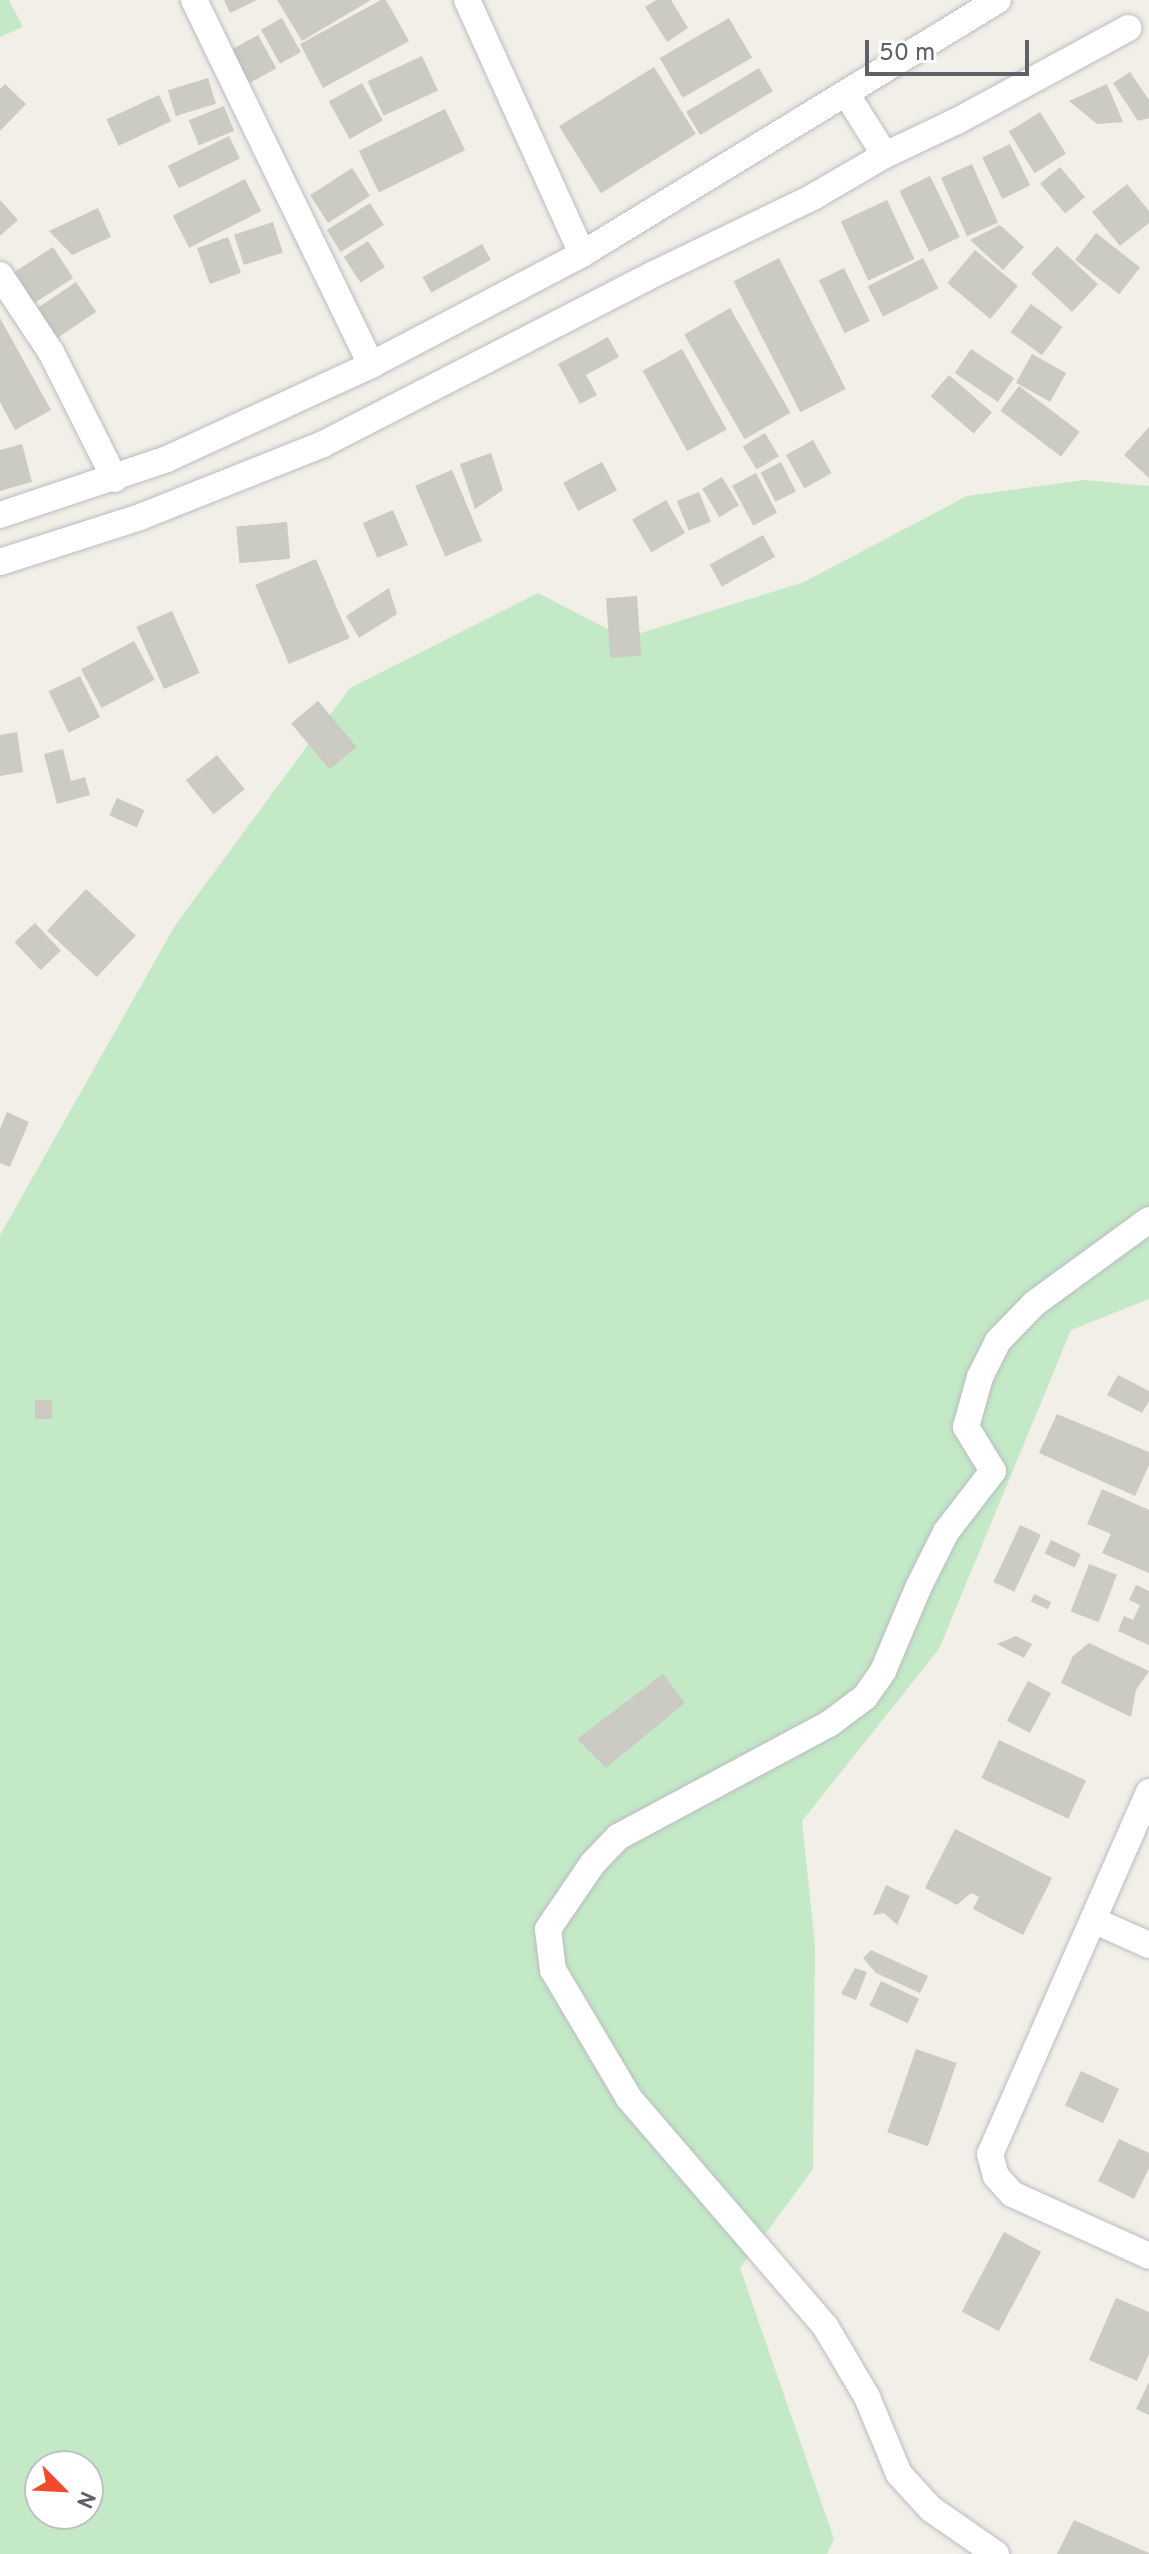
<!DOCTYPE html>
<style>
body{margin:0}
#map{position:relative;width:1149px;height:2554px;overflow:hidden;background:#f1efe7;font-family:Overpass,sans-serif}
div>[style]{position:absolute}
.green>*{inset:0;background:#c3e9c6}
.building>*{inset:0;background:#cccbc3;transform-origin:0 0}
.roads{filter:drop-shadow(0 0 2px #b9bcc1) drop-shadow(0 0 2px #b9bcc1)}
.minor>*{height:26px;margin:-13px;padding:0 13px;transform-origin:13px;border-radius:13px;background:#fff}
span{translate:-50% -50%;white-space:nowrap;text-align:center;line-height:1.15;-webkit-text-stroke:7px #fff;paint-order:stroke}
.north{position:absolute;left:24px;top:2450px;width:80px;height:80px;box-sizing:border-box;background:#fff;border:2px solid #bfc0c3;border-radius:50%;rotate:114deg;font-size:22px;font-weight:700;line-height:32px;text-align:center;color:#5e6268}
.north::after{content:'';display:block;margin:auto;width:28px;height:36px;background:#f24a2d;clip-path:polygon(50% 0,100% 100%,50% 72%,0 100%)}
.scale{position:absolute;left:865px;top:40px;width:164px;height:36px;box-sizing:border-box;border:4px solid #5e6268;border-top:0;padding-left:10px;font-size:24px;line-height:28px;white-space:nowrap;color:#5e6268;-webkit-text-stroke:6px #fff;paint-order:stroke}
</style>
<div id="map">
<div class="green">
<i style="clip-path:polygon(0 0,9px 0,23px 27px,0 37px)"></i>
<i style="clip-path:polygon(evenodd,1085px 480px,1149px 486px,1149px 1299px,1071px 1330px,939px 1649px,802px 1821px,815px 1946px,813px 2169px,740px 2268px,834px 2539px,827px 2554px,0 2554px,0 1235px,176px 924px,350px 688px,538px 593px,625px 638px,804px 582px,967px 496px,1085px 480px,40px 2466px,88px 2466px,88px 2514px,40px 2514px,40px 2466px)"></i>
</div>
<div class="building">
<i style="clip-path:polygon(224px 0,257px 0,230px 13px)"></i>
<i style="clip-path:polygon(277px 0,371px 0,302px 41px)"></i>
<i style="clip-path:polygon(381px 0,386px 0,409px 41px,323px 88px,300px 44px)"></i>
<i style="clip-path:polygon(656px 0,671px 0,688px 28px,667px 42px,645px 7px)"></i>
<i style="left:282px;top:18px;width:39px;height:24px;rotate:61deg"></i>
<i style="left:729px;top:18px;width:46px;height:80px;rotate:60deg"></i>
<i style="left:258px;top:35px;width:38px;height:31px;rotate:61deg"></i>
<i style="left:422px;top:56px;width:38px;height:60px;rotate:65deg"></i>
<i style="left:654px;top:67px;width:79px;height:112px;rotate:58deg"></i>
<i style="left:759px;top:68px;width:27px;height:85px;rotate:59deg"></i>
<i style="clip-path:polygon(1130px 72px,1149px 100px,1149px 118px,1138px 121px,1113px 83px)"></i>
<i style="left:208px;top:78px;width:27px;height:42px;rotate:73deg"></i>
<i style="left:362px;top:83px;width:43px;height:38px;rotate:61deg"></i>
<i style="clip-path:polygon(5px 84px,26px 104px,0 131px,0 89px)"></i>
<i style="clip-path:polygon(1107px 84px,1123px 122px,1097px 124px,1069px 101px)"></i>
<i style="left:159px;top:95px;width:29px;height:58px;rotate:65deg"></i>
<i style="left:224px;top:106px;width:27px;height:38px;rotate:68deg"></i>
<i style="left:445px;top:109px;width:46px;height:96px;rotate:64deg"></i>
<i style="left:1040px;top:112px;width:49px;height:37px;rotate:58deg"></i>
<i style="left:229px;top:136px;width:25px;height:68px;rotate:64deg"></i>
<i style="left:1010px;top:144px;width:46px;height:31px;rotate:64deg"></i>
<i style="left:972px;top:164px;width:64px;height:34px;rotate:66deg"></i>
<i style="left:1060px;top:167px;width:39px;height:26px;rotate:50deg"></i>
<i style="left:352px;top:168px;width:33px;height:50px;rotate:57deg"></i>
<i style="left:930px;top:176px;width:68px;height:34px;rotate:64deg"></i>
<i style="left:245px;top:179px;width:36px;height:81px;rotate:63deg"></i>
<i style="clip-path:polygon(1127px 184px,1149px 211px,1149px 223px,1120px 246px,1092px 212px)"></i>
<i style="clip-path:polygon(0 200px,18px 220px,0 236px)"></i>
<i style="left:887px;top:200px;width:65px;height:51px;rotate:65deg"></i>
<i style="left:370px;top:203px;width:26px;height:51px;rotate:58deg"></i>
<i style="clip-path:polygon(98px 208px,111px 237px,72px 255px,49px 231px)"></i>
<i style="left:273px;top:222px;width:32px;height:41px;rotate:72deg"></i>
<i style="clip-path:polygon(1000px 225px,1024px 247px,1003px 270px,970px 240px)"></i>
<i style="left:1096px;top:233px;width:56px;height:34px;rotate:38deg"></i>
<i style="left:228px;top:237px;width:38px;height:33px;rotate:70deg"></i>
<i style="left:368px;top:241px;width:31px;height:29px;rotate:57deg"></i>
<i style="left:482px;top:244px;width:18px;height:68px;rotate:61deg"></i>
<i style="left:1057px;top:246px;width:56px;height:38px;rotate:43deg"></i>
<i style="left:53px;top:247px;width:37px;height:51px;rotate:57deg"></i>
<i style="left:975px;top:250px;width:56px;height:43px;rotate:40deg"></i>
<i style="left:779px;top:258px;width:147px;height:51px;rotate:63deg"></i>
<i style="left:923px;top:258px;width:34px;height:62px;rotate:63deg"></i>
<i style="left:844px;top:268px;width:59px;height:28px;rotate:64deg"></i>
<i style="left:76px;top:282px;width:36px;height:53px;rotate:56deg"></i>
<i style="left:1031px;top:304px;width:39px;height:35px;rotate:36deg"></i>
<i style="left:730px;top:308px;width:121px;height:53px;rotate:60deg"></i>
<i style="clip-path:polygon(0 318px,51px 410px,15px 430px,0 402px)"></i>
<i style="clip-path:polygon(608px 337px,619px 357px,586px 375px,597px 395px,580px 404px,558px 364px)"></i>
<i style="left:682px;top:349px;width:92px;height:45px;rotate:61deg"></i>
<i style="left:971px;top:349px;width:52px;height:29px;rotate:34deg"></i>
<i style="left:1032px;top:354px;width:39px;height:33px;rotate:29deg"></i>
<i style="left:949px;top:375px;width:57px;height:28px;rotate:41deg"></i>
<i style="left:1019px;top:386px;width:76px;height:31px;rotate:37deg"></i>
<i style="clip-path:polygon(1149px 427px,1149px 478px,1124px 455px)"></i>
<i style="left:765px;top:433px;width:27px;height:26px;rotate:59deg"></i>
<i style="left:813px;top:440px;width:38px;height:31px;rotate:61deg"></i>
<i style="clip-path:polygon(22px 444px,32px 482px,0 491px,0 450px)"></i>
<i style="clip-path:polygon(491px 453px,503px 490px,475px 509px,460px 464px)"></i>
<i style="left:602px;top:462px;width:32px;height:44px;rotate:62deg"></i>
<i style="left:781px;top:462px;width:33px;height:23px;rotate:63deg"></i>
<i style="left:452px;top:470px;width:77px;height:40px;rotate:67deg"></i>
<i style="left:756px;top:473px;width:45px;height:27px;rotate:62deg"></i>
<i style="left:722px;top:477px;width:33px;height:23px;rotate:59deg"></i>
<i style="left:699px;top:492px;width:32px;height:24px;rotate:68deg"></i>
<i style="left:666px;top:500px;width:38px;height:39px;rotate:60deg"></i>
<i style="left:393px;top:510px;width:38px;height:33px;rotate:67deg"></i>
<i style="left:287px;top:522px;width:37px;height:51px;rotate:85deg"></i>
<i style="left:763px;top:535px;width:25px;height:61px;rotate:61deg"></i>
<i style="left:316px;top:559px;width:86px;height:66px;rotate:67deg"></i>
<i style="clip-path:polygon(389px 588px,397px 614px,359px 638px,346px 616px)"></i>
<i style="left:637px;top:596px;width:60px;height:31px;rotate:86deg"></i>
<i style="left:172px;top:611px;width:68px;height:39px;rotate:66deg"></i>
<i style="left:134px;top:641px;width:44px;height:60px;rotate:62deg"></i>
<i style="left:80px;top:676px;width:46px;height:35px;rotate:64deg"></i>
<i style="left:318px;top:701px;width:60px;height:35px;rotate:50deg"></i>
<i style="clip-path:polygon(17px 732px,23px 772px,0 776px,0 735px)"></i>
<i style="clip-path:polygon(63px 749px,71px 781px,85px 777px,90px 795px,57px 804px,44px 754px)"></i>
<i style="left:217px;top:755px;width:44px;height:40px;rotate:51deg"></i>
<i style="left:117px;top:798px;width:30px;height:19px;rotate:24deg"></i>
<i style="left:86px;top:889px;width:68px;height:57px;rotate:43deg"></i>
<i style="left:35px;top:923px;width:38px;height:28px;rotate:47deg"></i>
<i style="clip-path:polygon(7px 1112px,29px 1122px,10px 1167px,0 1163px,0 1129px)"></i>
<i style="clip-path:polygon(1118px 1375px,1149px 1391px,1149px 1401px,1142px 1413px,1107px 1395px)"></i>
<i style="left:35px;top:1400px;width:17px;height:19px"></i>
<i style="clip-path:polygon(1057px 1414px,1149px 1452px,1149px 1465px,1135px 1496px,1039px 1453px)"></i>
<i style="clip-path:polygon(1102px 1489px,1149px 1510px,1149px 1573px,1102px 1553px,1111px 1534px,1087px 1524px)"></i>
<i style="left:1020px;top:1525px;width:23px;height:63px;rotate:25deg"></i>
<i style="left:1051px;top:1540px;width:33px;height:15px;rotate:25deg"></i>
<i style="left:1089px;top:1564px;width:30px;height:51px;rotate:21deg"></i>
<i style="clip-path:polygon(1136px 1585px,1149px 1591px,1149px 1645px,1118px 1631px,1124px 1616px,1133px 1620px,1140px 1605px,1129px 1600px)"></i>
<i style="left:1034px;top:1594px;width:19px;height:8px;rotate:25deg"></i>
<i style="clip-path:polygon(1016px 1636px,1032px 1644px,1024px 1658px,997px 1644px)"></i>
<i style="clip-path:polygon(1089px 1643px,1149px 1671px,1136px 1690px,1131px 1717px,1061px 1683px,1073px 1656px)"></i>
<i style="clip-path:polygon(663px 1674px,685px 1703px,606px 1768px,577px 1739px)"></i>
<i style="left:1028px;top:1681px;width:26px;height:45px;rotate:28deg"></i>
<i style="left:999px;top:1740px;width:96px;height:42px;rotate:25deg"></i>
<i style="clip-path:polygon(955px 1829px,1052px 1878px,1023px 1935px,973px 1909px,979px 1897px,971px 1893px,957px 1905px,925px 1888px)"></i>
<i style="clip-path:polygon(886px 1885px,910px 1896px,897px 1925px,884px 1913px,873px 1915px)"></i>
<i style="clip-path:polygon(871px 1950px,928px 1976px,920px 1993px,876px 1973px,863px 1958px)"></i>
<i style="clip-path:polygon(855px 1968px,867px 1972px,856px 2000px,841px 1994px)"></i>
<i style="left:881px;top:1981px;width:42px;height:27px;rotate:25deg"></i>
<i style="left:916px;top:2049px;width:43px;height:88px;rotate:19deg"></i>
<i style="left:1081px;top:2071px;width:42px;height:38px;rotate:25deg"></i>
<i style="clip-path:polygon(1119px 2139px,1149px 2153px,1149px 2168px,1134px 2199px,1098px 2181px)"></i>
<i style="left:1004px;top:2232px;width:42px;height:90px;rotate:28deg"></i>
<i style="clip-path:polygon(1116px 2298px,1149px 2312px,1149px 2354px,1137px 2381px,1089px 2360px)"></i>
<i style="clip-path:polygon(1149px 2382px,1149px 2415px,1136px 2409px)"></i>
<i style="clip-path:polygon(1074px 2520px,1149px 2553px,1149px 2554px,1057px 2554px)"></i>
</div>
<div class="roads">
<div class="minor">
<i style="left:194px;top:0;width:406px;rotate:64.1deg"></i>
<i style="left:467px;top:0;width:279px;rotate:65.6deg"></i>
<i style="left:847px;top:95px;width:71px;rotate:57.7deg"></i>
<i style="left:0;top:275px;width:92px;rotate:56.5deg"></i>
<i style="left:51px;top:352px;width:142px;rotate:63.3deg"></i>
<i style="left:0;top:515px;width:176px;rotate:-18.5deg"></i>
<i style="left:167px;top:459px;width:225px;rotate:-24.7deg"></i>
<i style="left:371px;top:365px;width:238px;rotate:-27.7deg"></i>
<i style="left:582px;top:254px;width:487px;rotate:-31.4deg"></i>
<i style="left:0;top:562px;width:147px;rotate:-17.8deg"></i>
<i style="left:140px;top:517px;width:197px;rotate:-21.7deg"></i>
<i style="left:323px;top:444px;width:374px;rotate:-27.2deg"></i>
<i style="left:656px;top:273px;width:174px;rotate:-25.8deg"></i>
<i style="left:813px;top:197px;width:83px;rotate:-30.3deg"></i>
<i style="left:885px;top:155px;width:80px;rotate:-25.3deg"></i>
<i style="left:957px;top:121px;width:195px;rotate:-28.5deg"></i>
<i style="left:1149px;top:1792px;width:395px;rotate:113.7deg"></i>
<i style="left:990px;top:2154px;width:23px;rotate:75deg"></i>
<i style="left:996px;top:2176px;width:24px;rotate:48deg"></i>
<i style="left:1012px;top:2194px;width:150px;rotate:24.3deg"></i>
<i style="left:1093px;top:1920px;width:61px;rotate:24.1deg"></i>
<i style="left:996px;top:2554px;width:79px;rotate:-145.3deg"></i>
<i style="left:931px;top:2509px;width:47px;rotate:-132.4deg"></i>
<i style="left:899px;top:2474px;width:83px;rotate:-112.6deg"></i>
<i style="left:867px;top:2397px;width:82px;rotate:-120.6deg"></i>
<i style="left:825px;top:2326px;width:301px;rotate:-130.7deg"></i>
<i style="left:629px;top:2098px;width:149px;rotate:-120.7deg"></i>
<i style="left:553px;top:1970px;width:41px;rotate:-97deg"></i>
<i style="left:548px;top:1929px;width:80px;rotate:-55.7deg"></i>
<i style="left:593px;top:1863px;width:36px;rotate:-46deg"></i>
<i style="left:618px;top:1837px;width:239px;rotate:-28.2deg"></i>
<i style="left:829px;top:1724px;width:45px;rotate:-36.9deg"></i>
<i style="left:865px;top:1697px;width:32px;rotate:-55deg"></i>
<i style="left:883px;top:1671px;width:90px;rotate:-67.1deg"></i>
<i style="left:918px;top:1588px;width:63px;rotate:-63.4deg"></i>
<i style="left:946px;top:1532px;width:77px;rotate:-52.4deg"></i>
<i style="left:993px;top:1471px;width:52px;rotate:-121.5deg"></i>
<i style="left:966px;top:1427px;width:52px;rotate:-74.4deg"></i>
<i style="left:980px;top:1377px;width:40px;rotate:-63.4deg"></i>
<i style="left:998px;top:1341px;width:53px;rotate:-45.8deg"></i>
<i style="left:1035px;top:1303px;width:141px;rotate:-36.1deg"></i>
</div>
</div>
<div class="north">N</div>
<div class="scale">50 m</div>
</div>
